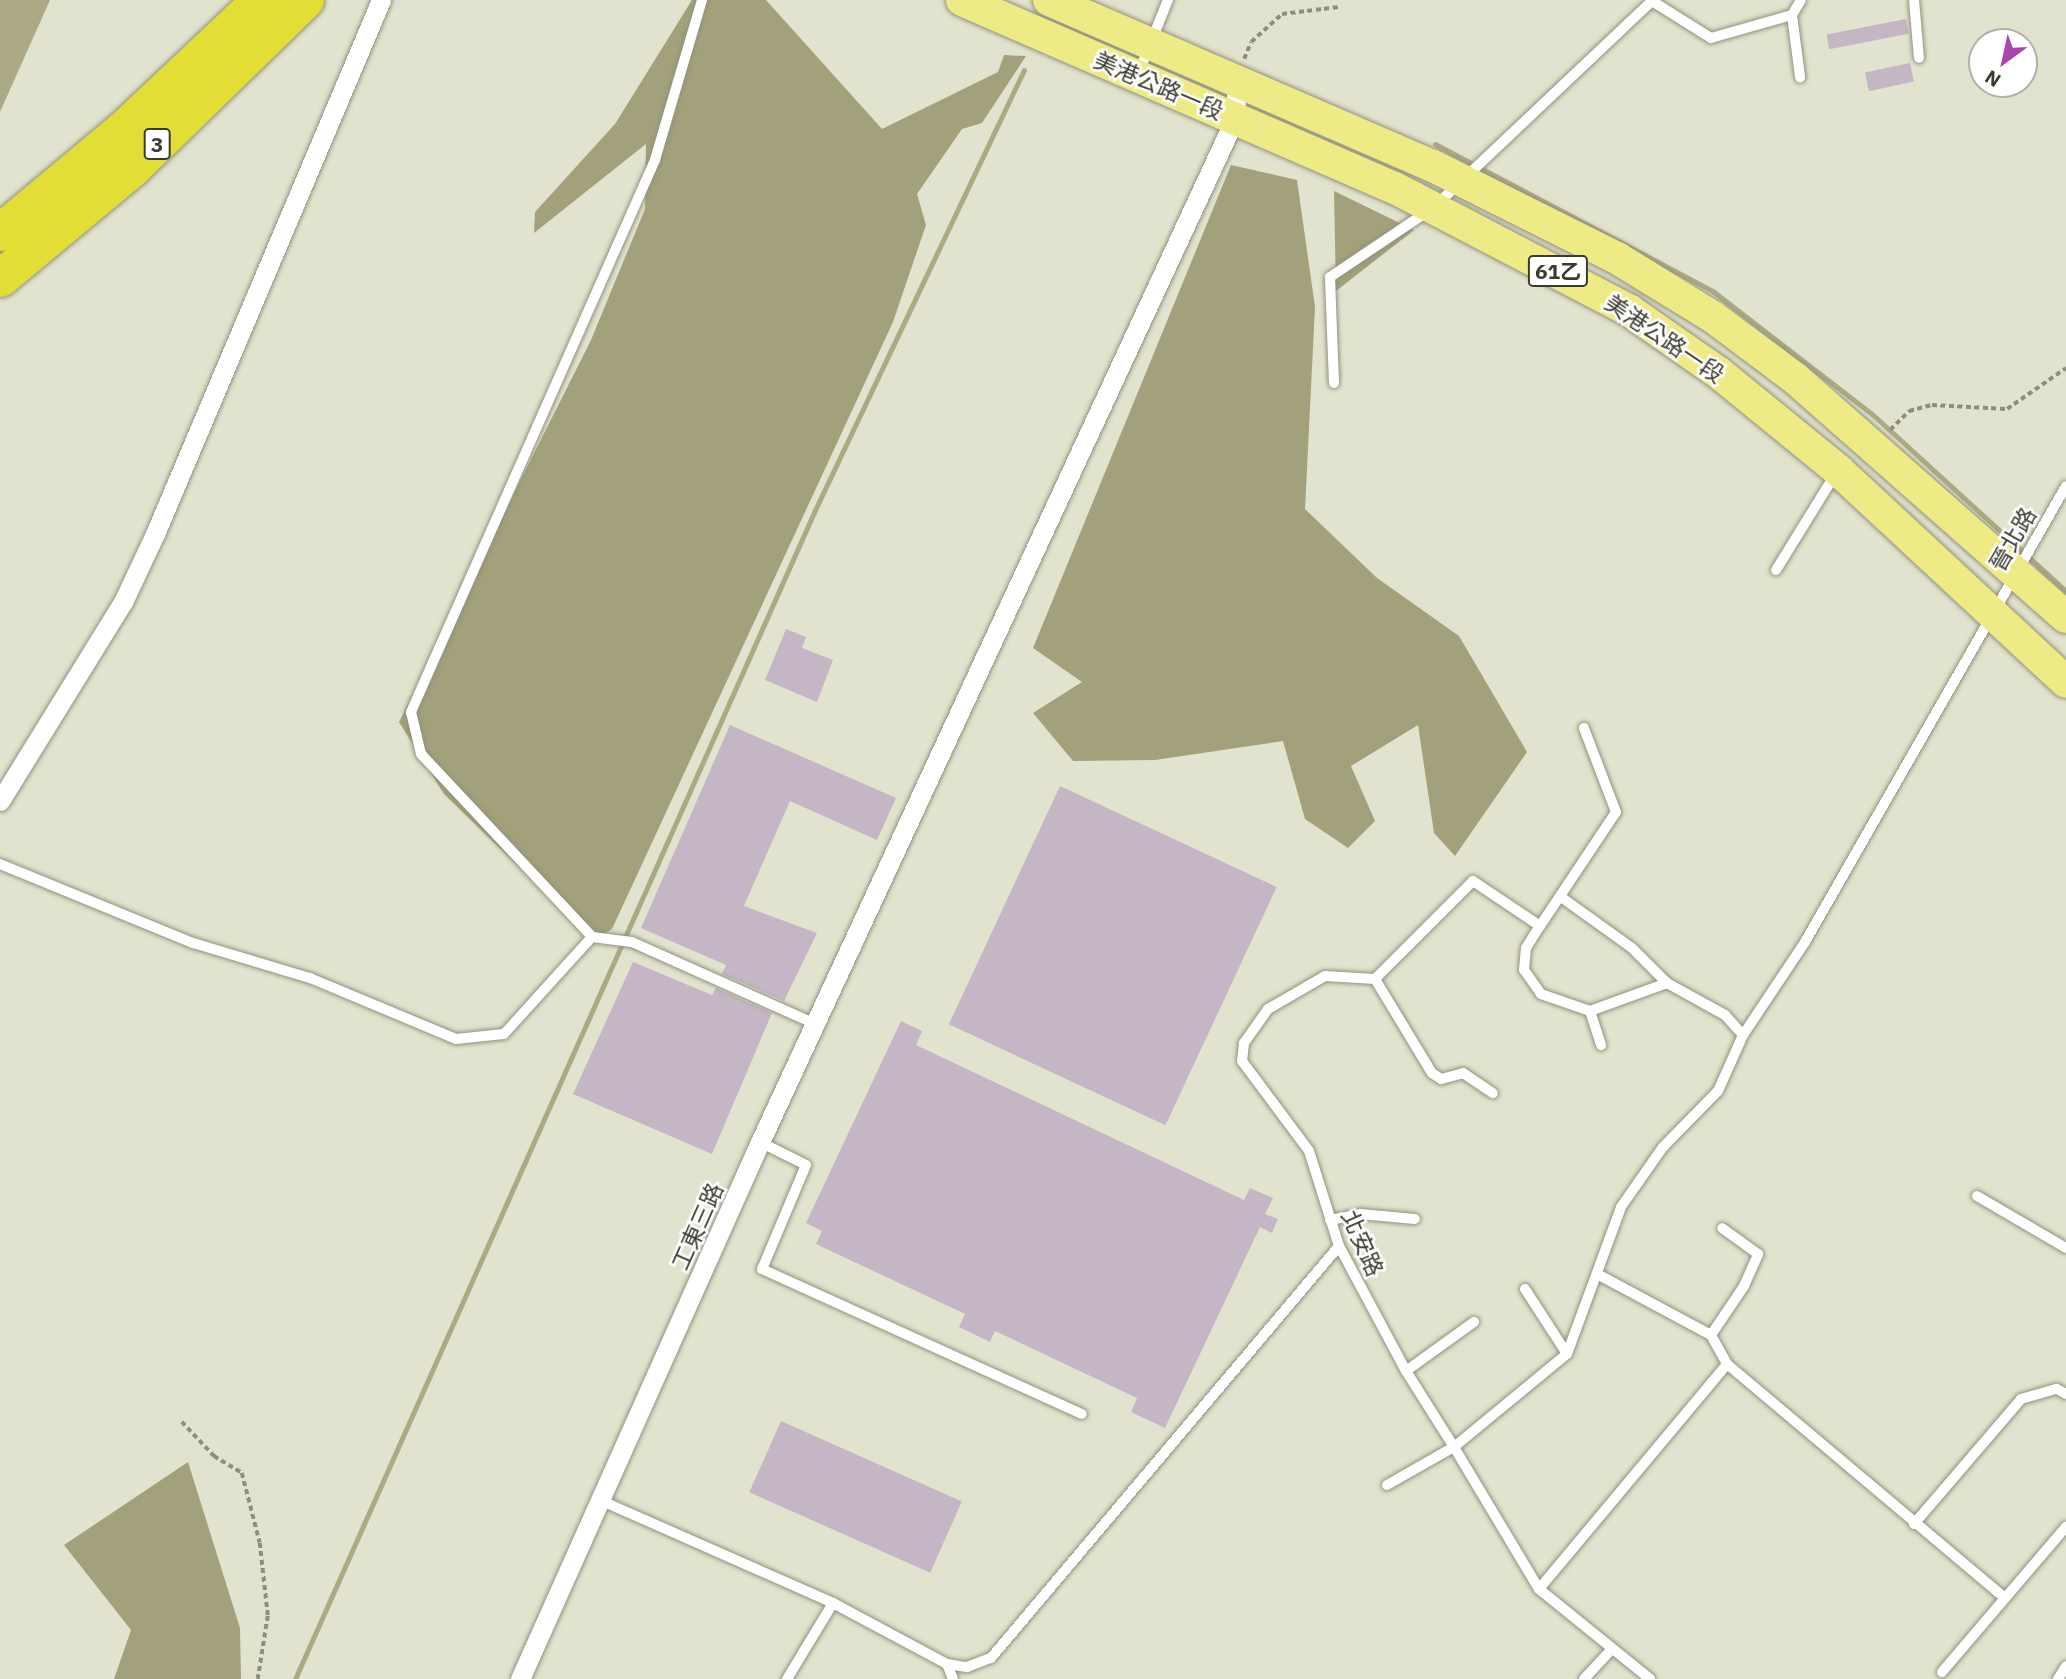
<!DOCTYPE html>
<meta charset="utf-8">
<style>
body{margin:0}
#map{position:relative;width:2066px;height:1679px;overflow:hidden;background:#e2e3ce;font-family:"IBM Plex Sans","Noto Sans TC",sans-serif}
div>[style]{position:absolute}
.forest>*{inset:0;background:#a2a17b}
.water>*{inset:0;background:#abaa84}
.stream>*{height:5px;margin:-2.5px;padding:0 2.5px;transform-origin:2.5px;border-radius:2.5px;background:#abaa84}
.building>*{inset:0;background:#c5b6c5;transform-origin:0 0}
.path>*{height:3.5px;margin-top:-1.75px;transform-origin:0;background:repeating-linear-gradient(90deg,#8d8e7f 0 5px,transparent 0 8.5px)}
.roads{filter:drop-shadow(0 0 2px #91917e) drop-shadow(0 0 2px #91917e)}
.service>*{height:10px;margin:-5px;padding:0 5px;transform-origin:5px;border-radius:5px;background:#fff}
.minor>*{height:19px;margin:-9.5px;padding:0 9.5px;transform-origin:9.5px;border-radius:9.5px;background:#fff}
.primary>*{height:32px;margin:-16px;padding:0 16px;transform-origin:16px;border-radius:16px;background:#eeeb86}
.motorway>*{height:37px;margin:-18.5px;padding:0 18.5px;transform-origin:18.5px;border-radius:18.5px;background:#e3de35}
span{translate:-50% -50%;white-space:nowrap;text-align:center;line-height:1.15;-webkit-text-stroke:5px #fff;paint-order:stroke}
.shield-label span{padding:2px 5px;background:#fff;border:2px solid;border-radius:5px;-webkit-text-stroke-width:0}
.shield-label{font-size:21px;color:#3a3a31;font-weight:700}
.street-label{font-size:23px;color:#3a3a31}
.north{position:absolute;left:1968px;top:28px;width:70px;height:70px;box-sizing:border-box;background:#fff;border:2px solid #b0b0ad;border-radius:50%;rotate:213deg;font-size:19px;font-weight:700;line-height:28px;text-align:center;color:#3a3a31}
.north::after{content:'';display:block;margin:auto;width:24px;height:32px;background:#a846ad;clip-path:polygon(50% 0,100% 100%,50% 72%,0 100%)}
</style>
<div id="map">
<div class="forest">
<i style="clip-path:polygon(692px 0,766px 0,882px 129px,998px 72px,1004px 55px,1026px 56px,982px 123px,962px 129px,917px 194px,926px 225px,893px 322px,612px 929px,594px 940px,444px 794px,399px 722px,591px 340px,645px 209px,646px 144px,534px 233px,535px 212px,615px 124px)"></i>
<i style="clip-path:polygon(1231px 165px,1297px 180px,1315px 307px,1305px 509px,1377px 578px,1459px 636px,1527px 752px,1455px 856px,1434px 833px,1418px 725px,1351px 766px,1375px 821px,1348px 848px,1305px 819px,1283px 741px,1155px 760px,1073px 761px,1033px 713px,1082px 682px,1033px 648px)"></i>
<i style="clip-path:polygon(1334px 191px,1414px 230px,1336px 291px)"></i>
<i style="clip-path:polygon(188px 1462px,240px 1628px,241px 1679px,114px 1679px,131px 1630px,64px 1545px)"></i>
</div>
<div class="water">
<i style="clip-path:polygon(0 0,50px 0,0 112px)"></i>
</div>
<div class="stream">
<i style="left:1435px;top:144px;width:316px;rotate:27.9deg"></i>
<i style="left:1714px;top:292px;width:200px;rotate:37.7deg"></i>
<i style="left:1872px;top:414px;width:263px;rotate:42.4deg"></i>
<i style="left:295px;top:1679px;width:1279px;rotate:-66.02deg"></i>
<i style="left:815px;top:510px;width:487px;rotate:-64.6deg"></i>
</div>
<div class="building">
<i style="left:1906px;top:19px;width:15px;height:81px;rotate:79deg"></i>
<i style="left:1910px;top:63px;width:19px;height:46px;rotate:78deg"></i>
<i style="clip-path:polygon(786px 629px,806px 637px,802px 648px,833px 660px,817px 702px,765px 680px)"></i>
<i style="clip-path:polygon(730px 725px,896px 798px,877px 840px,790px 801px,744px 906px,817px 933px,784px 1001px,722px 974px,726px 965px,641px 928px)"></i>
<i style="left:1060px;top:786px;width:239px;height:263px;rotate:25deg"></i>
<i style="clip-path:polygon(633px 962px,712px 995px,716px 988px,772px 1013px,712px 1154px,573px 1094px)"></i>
<i style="clip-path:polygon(901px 1021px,922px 1031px,916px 1045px,1244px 1200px,1250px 1188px,1273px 1198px,1265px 1214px,1278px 1219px,1272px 1233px,1260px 1227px,1165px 1428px,1131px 1412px,1137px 1398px,995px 1331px,990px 1342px,959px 1327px,965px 1314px,816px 1244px,822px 1231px,806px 1223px)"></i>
<i style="left:781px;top:1421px;width:198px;height:78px;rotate:24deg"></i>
</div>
<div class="path">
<i style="left:1244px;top:59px;width:18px;rotate:-68deg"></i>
<i style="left:1251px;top:42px;width:42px;rotate:-42.1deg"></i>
<i style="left:1282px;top:14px;width:57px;rotate:-7deg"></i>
<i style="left:1890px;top:430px;width:27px;rotate:-45deg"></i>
<i style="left:1909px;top:411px;width:24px;rotate:-15deg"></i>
<i style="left:1932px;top:405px;width:75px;rotate:3.1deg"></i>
<i style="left:2007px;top:409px;width:72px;rotate:-34.8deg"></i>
<i style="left:182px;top:1422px;width:47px;rotate:46.7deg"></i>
<i style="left:214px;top:1456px;width:33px;rotate:31deg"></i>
<i style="left:242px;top:1473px;width:72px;rotate:75.6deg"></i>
<i style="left:260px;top:1543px;width:73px;rotate:83.7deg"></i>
<i style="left:268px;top:1616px;width:64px;rotate:99deg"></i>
</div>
<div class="roads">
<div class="service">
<i style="left:702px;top:0;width:167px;rotate:106.4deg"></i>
<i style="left:655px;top:160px;width:604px;rotate:113.85deg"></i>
<i style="left:411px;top:712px;width:43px;rotate:76.6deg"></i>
<i style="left:421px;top:754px;width:250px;rotate:46.9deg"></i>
<i style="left:592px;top:937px;width:40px;rotate:7.1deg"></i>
<i style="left:632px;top:942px;width:201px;rotate:24.1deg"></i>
<i style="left:1914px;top:0;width:58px;rotate:85.1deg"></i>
<i style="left:1792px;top:15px;width:63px;rotate:82.6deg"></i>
<i style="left:1139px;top:72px;width:78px;rotate:-68.1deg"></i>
<i style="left:1334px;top:383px;width:106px;rotate:-92.2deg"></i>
<i style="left:1330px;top:277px;width:125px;rotate:-33.9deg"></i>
<i style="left:1434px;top:207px;width:300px;rotate:-43.4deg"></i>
<i style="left:1652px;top:1px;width:70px;rotate:32.1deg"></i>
<i style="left:1711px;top:38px;width:84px;rotate:-15.9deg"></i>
<i style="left:1792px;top:15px;width:17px;rotate:-59deg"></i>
<i style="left:1776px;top:570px;width:114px;rotate:-58.3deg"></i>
<i style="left:0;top:864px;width:209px;rotate:22.3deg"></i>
<i style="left:193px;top:943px;width:122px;rotate:16.7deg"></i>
<i style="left:310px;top:978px;width:158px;rotate:22.7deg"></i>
<i style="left:456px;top:1039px;width:48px;rotate:-5.9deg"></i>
<i style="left:504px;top:1034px;width:131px;rotate:-47.8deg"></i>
<i style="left:1561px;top:897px;width:87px;rotate:35.7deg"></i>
<i style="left:1632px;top:948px;width:49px;rotate:45deg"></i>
<i style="left:1540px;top:926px;width:137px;rotate:-56.3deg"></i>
<i style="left:1616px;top:812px;width:90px;rotate:-110.9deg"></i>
<i style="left:1375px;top:979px;width:110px;rotate:58.8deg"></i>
<i style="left:1432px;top:1073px;width:11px;rotate:34deg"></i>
<i style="left:1441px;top:1079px;width:23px;rotate:-15deg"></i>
<i style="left:1463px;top:1073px;width:36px;rotate:34deg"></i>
<i style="left:1590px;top:1011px;width:36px;rotate:72deg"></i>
<i style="left:1743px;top:1035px;width:112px;rotate:-56.3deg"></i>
<i style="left:1805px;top:942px;width:525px;rotate:-60.21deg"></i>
<i style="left:760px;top:1142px;width:51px;rotate:26.6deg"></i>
<i style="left:806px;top:1165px;width:113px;rotate:112.9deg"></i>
<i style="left:762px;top:1269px;width:351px;rotate:24.4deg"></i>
<i style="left:1977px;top:1196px;width:103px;rotate:30.3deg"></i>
<i style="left:1330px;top:1220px;width:31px;rotate:-11deg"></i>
<i style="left:1360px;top:1214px;width:55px;rotate:5.2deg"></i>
<i style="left:1599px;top:1275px;width:127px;rotate:28.2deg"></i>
<i style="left:1711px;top:1335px;width:33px;rotate:61deg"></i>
<i style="left:1727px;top:1364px;width:362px;rotate:40.1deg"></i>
<i style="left:1525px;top:1289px;width:77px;rotate:57.1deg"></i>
<i style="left:1711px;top:1335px;width:59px;rotate:-56deg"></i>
<i style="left:1744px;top:1286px;width:35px;rotate:-66deg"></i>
<i style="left:1758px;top:1254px;width:44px;rotate:-144.2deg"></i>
<i style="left:1406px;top:1371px;width:84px;rotate:-35.8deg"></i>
<i style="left:1387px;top:1485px;width:77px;rotate:-29.6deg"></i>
<i style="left:1454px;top:1447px;width:146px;rotate:-39.5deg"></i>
<i style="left:1567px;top:1354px;width:157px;rotate:-69.8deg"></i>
<i style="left:1621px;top:1207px;width:73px;rotate:-55deg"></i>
<i style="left:1663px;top:1147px;width:78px;rotate:-45.5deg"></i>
<i style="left:1718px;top:1091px;width:61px;rotate:-65.9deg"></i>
<i style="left:1743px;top:1035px;width:27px;rotate:-132deg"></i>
<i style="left:1725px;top:1015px;width:66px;rotate:-151.1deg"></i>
<i style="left:1667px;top:983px;width:82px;rotate:160deg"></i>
<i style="left:1590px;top:1011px;width:52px;rotate:-160.9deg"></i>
<i style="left:1541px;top:994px;width:29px;rotate:-125deg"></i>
<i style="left:1524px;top:970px;width:22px;rotate:-85deg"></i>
<i style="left:1526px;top:948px;width:26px;rotate:-58deg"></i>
<i style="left:1540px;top:926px;width:81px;rotate:-146.1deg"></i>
<i style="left:1473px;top:881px;width:139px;rotate:135deg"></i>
<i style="left:1375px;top:979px;width:50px;rotate:-176.6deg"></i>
<i style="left:1325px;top:976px;width:66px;rotate:149.9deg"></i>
<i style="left:1268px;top:1009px;width:42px;rotate:125.2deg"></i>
<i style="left:1244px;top:1043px;width:18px;rotate:96deg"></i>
<i style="left:1242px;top:1061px;width:112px;rotate:53.3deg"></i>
<i style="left:1309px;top:1151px;width:100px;rotate:72.5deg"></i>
<i style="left:1339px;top:1246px;width:142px;rotate:61.8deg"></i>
<i style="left:1406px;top:1371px;width:90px;rotate:57.7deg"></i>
<i style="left:1454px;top:1447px;width:165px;rotate:59.1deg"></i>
<i style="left:1539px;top:1589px;width:143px;rotate:39deg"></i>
<i style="left:602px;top:1501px;width:253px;rotate:23.8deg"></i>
<i style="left:833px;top:1603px;width:129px;rotate:28.2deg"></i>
<i style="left:947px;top:1664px;width:20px;rotate:9deg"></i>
<i style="left:967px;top:1667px;width:26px;rotate:-21deg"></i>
<i style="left:991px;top:1658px;width:539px;rotate:-49.81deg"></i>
<i style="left:1914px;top:1524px;width:165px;rotate:-49.4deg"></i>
<i style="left:2021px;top:1399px;width:37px;rotate:-16deg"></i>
<i style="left:2057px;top:1389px;width:10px;rotate:29deg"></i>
<i style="left:1539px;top:1589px;width:293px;rotate:-50.1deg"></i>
<i style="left:947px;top:1664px;width:16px;rotate:68deg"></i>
<i style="left:1942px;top:1672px;width:191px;rotate:-49.5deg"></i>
<i style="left:787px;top:1679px;width:89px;rotate:-58.8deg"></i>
<i style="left:1584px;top:1679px;width:38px;rotate:-47deg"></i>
<i style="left:2058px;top:1679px;width:15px;rotate:-58deg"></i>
</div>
<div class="minor">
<i style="left:0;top:801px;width:234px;rotate:-58.3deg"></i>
<i style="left:123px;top:602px;width:75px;rotate:-64.8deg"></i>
<i style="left:155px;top:534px;width:580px;rotate:-67.06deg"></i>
<i style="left:520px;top:1679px;width:588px;rotate:-65.92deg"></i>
<i style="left:760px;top:1142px;width:1129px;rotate:-65.11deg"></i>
<i style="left:1235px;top:118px;width:39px;rotate:-87deg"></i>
</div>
<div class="primary">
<i style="left:962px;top:0;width:472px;rotate:23.5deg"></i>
<i style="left:1395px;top:188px;width:265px;rotate:27.6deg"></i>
<i style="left:1630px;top:311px;width:108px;rotate:34.9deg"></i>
<i style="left:1719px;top:373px;width:154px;rotate:39.2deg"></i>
<i style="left:1838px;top:470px;width:311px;rotate:42.9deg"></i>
<i style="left:1049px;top:0;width:418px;rotate:23.4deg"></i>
<i style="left:1433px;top:166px;width:206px;rotate:26.6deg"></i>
<i style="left:1617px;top:258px;width:113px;rotate:31.6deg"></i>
<i style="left:1713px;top:317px;width:104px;rotate:36.8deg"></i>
<i style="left:1796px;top:379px;width:360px;rotate:41.4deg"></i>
</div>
<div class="motorway">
<i style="left:0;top:232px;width:158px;rotate:-39.9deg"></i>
<i style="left:121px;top:131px;width:191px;rotate:-43.3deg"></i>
<i style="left:0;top:278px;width:173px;rotate:-39.8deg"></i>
<i style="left:133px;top:167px;width:240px;rotate:-44.2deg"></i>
</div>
</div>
<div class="shield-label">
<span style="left:157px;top:144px">3</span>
<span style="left:1558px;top:271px">61乙</span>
</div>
<div class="street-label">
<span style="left:1159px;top:85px;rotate:23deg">美港公路一段</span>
<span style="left:1665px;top:338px;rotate:34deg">美港公路一段</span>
<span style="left:2012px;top:539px;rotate:-60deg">晉北路</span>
<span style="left:697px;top:1226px;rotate:-66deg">工東三路</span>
<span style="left:1363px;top:1243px;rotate:66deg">北安路</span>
</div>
<div class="north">N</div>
</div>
